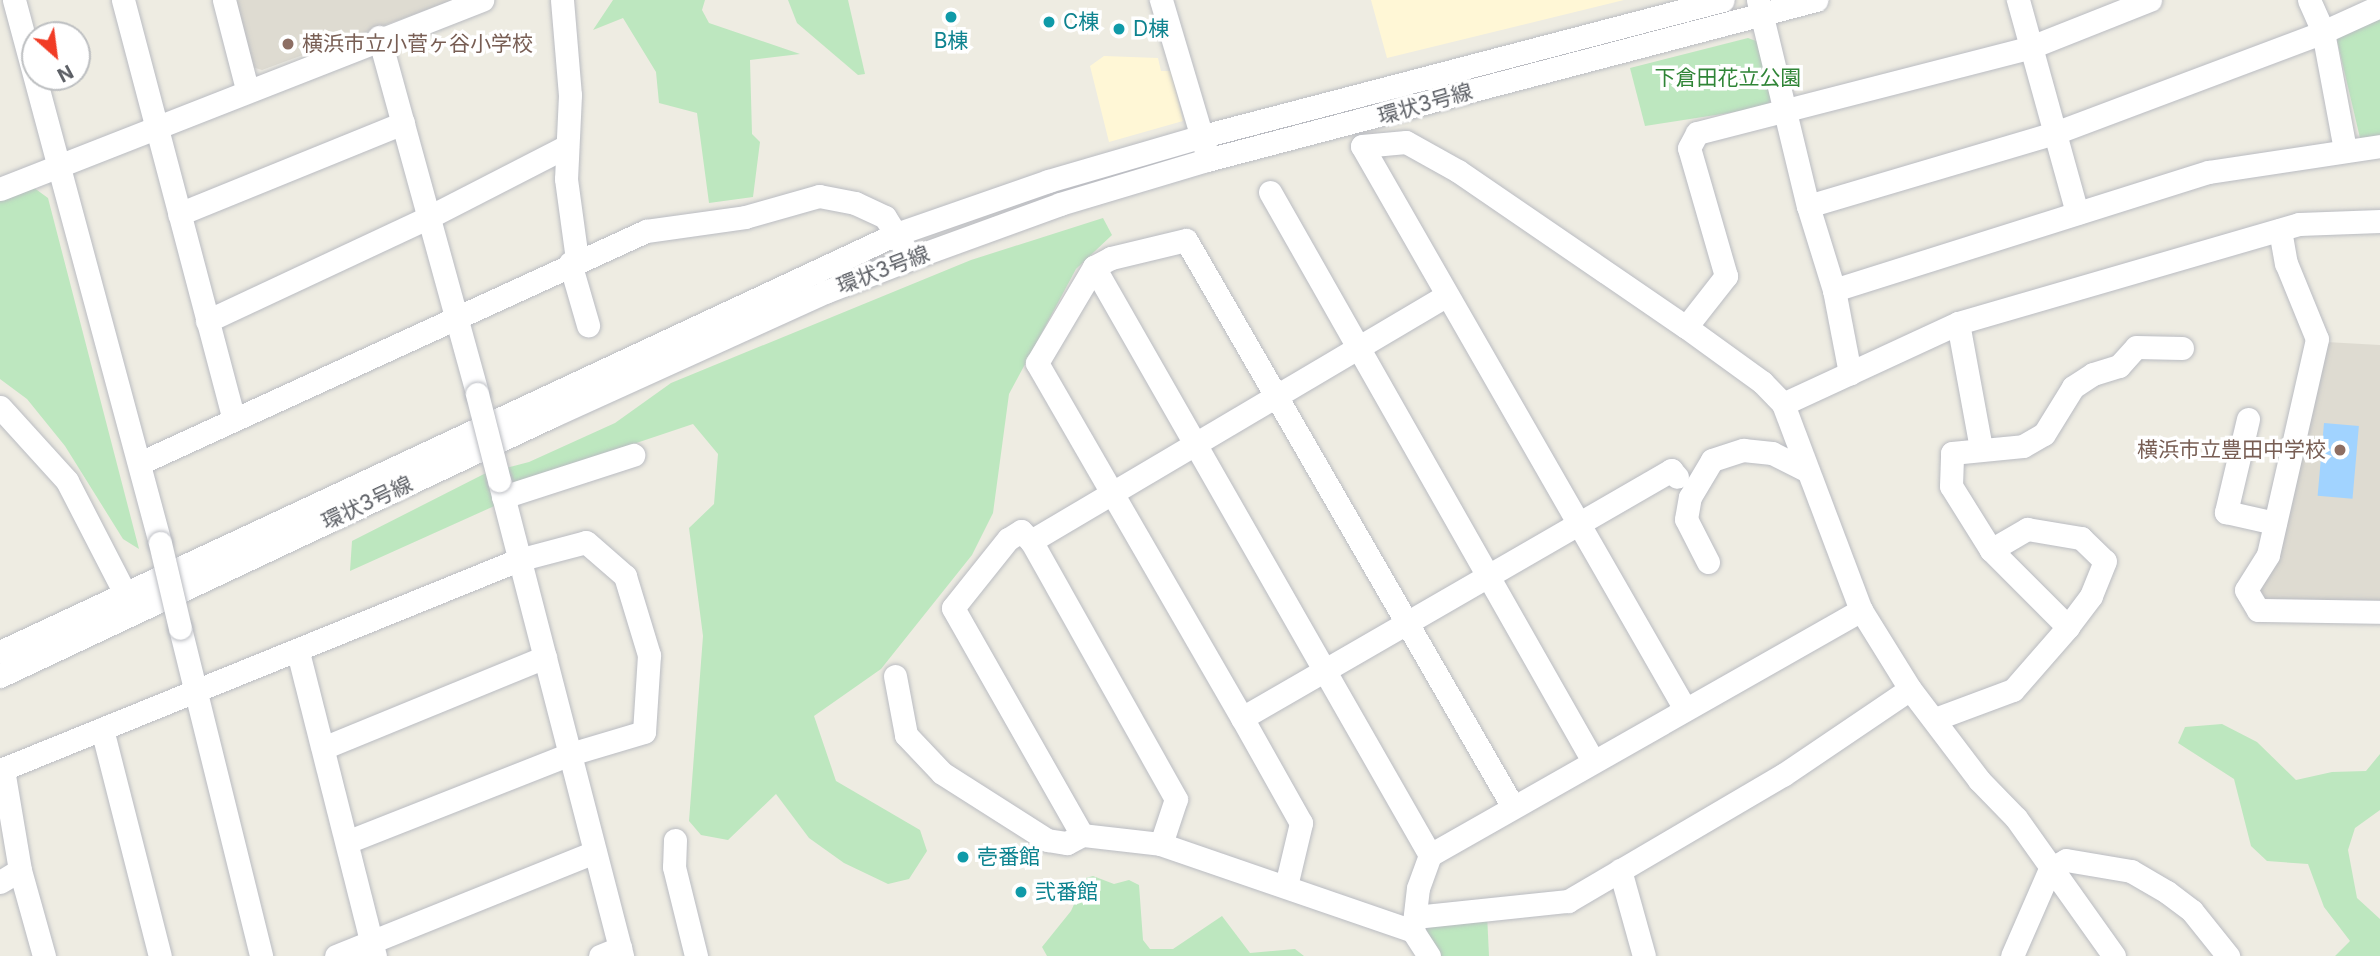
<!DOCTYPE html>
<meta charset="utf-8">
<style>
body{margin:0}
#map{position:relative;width:2380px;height:956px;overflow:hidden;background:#eeece2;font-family:Inter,"Noto Sans JP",sans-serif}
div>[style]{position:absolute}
.commercial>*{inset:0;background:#fff7d6}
.education>*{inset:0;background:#dedbd1}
.green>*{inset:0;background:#bde7bf}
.water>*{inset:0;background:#a1d3ff;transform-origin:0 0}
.roads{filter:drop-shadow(0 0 2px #babcc2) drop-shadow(0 0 2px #babcc2)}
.minor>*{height:23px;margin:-11.5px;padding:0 11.5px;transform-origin:11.5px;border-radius:11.5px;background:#fff}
.bridges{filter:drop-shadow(0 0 2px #babcc2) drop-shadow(0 0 2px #babcc2)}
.minor-bridge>*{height:23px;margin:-11.5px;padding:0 11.5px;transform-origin:11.5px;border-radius:11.5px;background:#fff}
.dots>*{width:19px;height:19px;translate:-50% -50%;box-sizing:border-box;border:4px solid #fff;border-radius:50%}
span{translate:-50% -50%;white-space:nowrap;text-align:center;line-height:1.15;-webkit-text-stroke:7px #fff;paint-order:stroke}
.culture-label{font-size:21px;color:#0d838f}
.left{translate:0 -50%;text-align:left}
.education-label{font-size:21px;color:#785e54}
.right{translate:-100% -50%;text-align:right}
.park-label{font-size:21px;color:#308537}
.street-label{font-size:21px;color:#5b5e64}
.north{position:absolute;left:21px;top:21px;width:70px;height:70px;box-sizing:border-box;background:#fff;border:2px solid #bdbfc1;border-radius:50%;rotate:152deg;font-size:19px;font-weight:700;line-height:28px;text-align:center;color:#5b5e64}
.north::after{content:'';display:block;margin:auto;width:24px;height:32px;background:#f13c25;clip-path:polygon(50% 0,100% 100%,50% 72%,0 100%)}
</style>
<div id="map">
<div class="commercial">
<i style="clip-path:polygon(1371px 0,1624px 0,1387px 58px)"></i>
<i style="clip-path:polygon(1104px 56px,1158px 58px,1161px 71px,1171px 71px,1183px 121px,1109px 142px,1090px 66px)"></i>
</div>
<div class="education">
<i style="clip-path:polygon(236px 0,453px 0,262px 70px,252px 67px)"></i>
<i style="clip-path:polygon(2326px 342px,2380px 345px,2380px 608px,2264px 602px,2256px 588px)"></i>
</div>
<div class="green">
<i style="clip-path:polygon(613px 0,705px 0,702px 10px,709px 23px,800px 54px,750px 60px,752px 134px,760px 142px,753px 197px,709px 203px,697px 113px,659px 103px,656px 72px,623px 18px,593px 30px)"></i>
<i style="clip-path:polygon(788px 0,848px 0,865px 74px,858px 75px,797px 23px)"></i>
<i style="clip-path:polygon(2380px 16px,2380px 138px,2360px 138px,2336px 36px)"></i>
<i style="clip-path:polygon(1748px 38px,1759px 42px,1771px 99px,1767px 107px,1645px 126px,1630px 68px)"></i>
<i style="clip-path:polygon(30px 185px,48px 198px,139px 549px,123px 539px,65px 446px,27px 399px,0 379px,0 197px)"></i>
<i style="clip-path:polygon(1103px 218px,1112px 235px,1076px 269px,1009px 394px,993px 513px,972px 555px,881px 669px,814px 716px,836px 781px,920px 830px,927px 851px,909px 879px,888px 884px,844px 863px,809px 838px,776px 794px,728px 840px,701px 835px,689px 821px,703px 636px,689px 528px,714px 504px,718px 454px,693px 424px,499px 489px,501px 503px,350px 571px,352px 541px,484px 474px,529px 462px,615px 423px,671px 383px,971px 260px)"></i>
<i style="clip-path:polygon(2222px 724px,2257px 742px,2296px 780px,2332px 772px,2366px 771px,2380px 754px,2380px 810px,2355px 828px,2348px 850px,2357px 898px,2380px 919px,2380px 956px,2335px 956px,2350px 941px,2324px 907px,2308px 864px,2267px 861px,2251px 846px,2234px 779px,2178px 743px,2185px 727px)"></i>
<i style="clip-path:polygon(1093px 876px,1114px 884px,1129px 880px,1139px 885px,1143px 940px,1150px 949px,1173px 949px,1222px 916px,1250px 953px,1295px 949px,1304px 956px,1047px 956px,1042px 947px,1071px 911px,1086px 878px)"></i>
<i style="clip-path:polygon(1487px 914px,1489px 956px,1433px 956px,1422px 923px)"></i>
</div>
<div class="water">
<i style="left:2324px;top:423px;width:35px;height:73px;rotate:5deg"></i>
</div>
<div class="roads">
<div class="minor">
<i style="left:14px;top:0;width:562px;rotate:74.95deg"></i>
<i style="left:123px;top:0;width:431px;rotate:75.2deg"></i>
<i style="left:224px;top:0;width:92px;rotate:75.5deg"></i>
<i style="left:562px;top:0;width:95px;rotate:85.2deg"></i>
<i style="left:570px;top:95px;width:84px;rotate:92.7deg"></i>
<i style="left:566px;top:179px;width:81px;rotate:82.2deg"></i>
<i style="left:1161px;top:0;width:158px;rotate:73.4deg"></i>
<i style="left:1758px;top:0;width:212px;rotate:76.4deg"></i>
<i style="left:1808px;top:206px;width:88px;rotate:72.8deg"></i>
<i style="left:1834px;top:290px;width:85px;rotate:79.1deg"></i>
<i style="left:2018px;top:0;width:221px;rotate:74.5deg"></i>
<i style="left:2309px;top:0;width:35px;rotate:66deg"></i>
<i style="left:2323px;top:32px;width:119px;rotate:79.4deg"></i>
<i style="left:379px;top:37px;width:370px;rotate:74.6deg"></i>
<i style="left:0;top:189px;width:518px;rotate:-21.41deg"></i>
<i style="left:1270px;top:192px;width:654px;rotate:60.42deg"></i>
<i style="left:1808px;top:206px;width:258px;rotate:-16.5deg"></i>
<i style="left:2055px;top:133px;width:286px;rotate:-20.6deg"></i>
<i style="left:2323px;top:32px;width:63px;rotate:-24.5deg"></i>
<i style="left:179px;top:214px;width:242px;rotate:-22.1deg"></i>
<i style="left:2280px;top:230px;width:34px;rotate:80deg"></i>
<i style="left:2286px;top:263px;width:82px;rotate:67.8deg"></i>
<i style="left:2317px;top:339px;width:221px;rotate:102.8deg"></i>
<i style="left:2268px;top:555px;width:41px;rotate:122.2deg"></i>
<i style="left:2246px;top:590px;width:23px;rotate:59deg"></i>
<i style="left:2258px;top:610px;width:122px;rotate:0.9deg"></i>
<i style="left:570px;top:263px;width:65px;rotate:73.8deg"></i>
<i style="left:1094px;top:267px;width:677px;rotate:60.26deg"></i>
<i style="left:1834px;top:290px;width:393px;rotate:-17.5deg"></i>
<i style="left:2209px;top:172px;width:173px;rotate:-8.6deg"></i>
<i style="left:207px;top:321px;width:243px;rotate:-25.1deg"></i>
<i style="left:427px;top:218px;width:157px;rotate:-27.2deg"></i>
<i style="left:1958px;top:323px;width:127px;rotate:79.6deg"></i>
<i style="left:1686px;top:327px;width:65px;rotate:-51.9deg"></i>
<i style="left:1726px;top:276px;width:133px;rotate:-106.1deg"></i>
<i style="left:1689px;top:148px;width:17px;rotate:-62deg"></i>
<i style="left:1697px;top:133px;width:345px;rotate:-14.4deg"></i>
<i style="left:2031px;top:47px;width:128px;rotate:-21.6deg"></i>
<i style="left:1783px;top:404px;width:193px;rotate:-24.8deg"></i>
<i style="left:1958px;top:323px;width:355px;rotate:-16.2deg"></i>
<i style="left:2299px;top:224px;width:81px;rotate:-2.1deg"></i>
<i style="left:0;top:407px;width:100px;rotate:47.8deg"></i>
<i style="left:67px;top:481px;width:142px;rotate:62.7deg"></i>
<i style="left:2248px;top:419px;width:96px;rotate:103.3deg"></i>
<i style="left:2226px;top:512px;width:50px;rotate:12.7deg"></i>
<i style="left:140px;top:463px;width:557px;rotate:-24.63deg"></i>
<i style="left:646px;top:231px;width:100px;rotate:-8deg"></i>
<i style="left:745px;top:217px;width:77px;rotate:-15.8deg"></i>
<i style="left:819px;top:196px;width:37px;rotate:11deg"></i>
<i style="left:855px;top:203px;width:33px;rotate:25deg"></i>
<i style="left:885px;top:217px;width:36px;rotate:58deg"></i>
<i style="left:499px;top:480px;width:492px;rotate:75.5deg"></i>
<i style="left:503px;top:497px;width:137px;rotate:-17.9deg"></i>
<i style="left:1031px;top:541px;width:14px;rotate:-135deg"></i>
<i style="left:1021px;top:531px;width:15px;rotate:148deg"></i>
<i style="left:1008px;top:539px;width:88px;rotate:128.6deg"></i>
<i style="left:953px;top:608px;width:261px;rotate:60.4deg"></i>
<i style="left:1082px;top:835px;width:80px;rotate:6.5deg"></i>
<i style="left:1991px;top:550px;width:42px;rotate:-30.3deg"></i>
<i style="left:2027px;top:529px;width:55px;rotate:9.5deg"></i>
<i style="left:2081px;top:538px;width:33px;rotate:44deg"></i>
<i style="left:2105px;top:561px;width:38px;rotate:112deg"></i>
<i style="left:2091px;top:596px;width:39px;rotate:127deg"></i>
<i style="left:1708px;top:562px;width:48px;rotate:-117.1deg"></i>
<i style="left:1686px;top:519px;width:22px;rotate:-80deg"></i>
<i style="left:1690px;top:497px;width:43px;rotate:-59.3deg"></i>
<i style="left:1712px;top:460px;width:33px;rotate:-18deg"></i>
<i style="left:1743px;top:450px;width:29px;rotate:6deg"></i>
<i style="left:1772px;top:453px;width:40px;rotate:26.6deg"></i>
<i style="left:180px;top:628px;width:338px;rotate:76.1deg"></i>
<i style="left:0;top:652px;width:989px;rotate:-25.01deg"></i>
<i style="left:896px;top:234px;width:161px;rotate:-19.2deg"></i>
<i style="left:1048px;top:181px;width:161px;rotate:-16.2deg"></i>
<i style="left:1203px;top:136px;width:537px;rotate:-14.66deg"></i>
<i style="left:298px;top:652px;width:314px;rotate:75.8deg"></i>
<i style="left:0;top:676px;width:612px;rotate:-25.23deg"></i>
<i style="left:554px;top:415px;width:298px;rotate:-24.4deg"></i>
<i style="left:825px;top:292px;width:93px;rotate:-21.3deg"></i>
<i style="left:912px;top:258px;width:158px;rotate:-20deg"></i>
<i style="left:1060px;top:204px;width:153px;rotate:-16.7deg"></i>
<i style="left:1207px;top:160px;width:630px;rotate:-14.72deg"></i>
<i style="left:895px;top:676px;width:60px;rotate:79.4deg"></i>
<i style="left:906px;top:735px;width:52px;rotate:46.5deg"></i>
<i style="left:942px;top:773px;width:125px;rotate:32.5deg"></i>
<i style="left:1047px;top:840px;width:20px;rotate:9deg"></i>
<i style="left:1067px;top:843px;width:17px;rotate:-28deg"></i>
<i style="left:1685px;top:709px;width:649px;rotate:-119.84deg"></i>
<i style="left:1362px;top:146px;width:44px;rotate:-5.2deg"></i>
<i style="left:1406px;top:142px;width:60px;rotate:29.1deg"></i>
<i style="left:1458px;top:171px;width:276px;rotate:34.4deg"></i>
<i style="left:1686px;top:327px;width:94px;rotate:35.9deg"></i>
<i style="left:1762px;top:382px;width:30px;rotate:46deg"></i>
<i style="left:1783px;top:404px;width:220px;rotate:69.3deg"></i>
<i style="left:1861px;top:610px;width:93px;rotate:58.2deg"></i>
<i style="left:1910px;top:689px;width:114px;rotate:52.8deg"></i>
<i style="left:1979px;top:780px;width:53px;rotate:45.8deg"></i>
<i style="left:2016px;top:818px;width:169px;rotate:54.6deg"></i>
<i style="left:1242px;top:718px;width:410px;rotate:-120deg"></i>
<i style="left:1037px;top:363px;width:112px;rotate:-59.3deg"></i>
<i style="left:1094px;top:267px;width:19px;rotate:-28deg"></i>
<i style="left:1111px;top:258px;width:77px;rotate:-13.5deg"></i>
<i style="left:1186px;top:240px;width:652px;rotate:60.02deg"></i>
<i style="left:1935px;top:719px;width:83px;rotate:-20.4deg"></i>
<i style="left:2013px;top:690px;width:84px;rotate:-48.9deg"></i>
<i style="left:2068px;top:627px;width:109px;rotate:-135deg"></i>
<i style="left:1991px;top:550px;width:75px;rotate:-122deg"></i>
<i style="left:1951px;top:486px;width:33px;rotate:-88deg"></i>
<i style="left:1952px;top:453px;width:71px;rotate:-5.6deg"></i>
<i style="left:2023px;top:446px;width:24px;rotate:-30deg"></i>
<i style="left:2044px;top:434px;width:55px;rotate:-58.3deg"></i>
<i style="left:2073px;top:387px;width:24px;rotate:-33deg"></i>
<i style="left:2093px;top:374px;width:27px;rotate:-17deg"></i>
<i style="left:2119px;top:366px;width:25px;rotate:-48deg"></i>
<i style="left:2136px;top:347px;width:46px;rotate:1.2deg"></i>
<i style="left:102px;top:729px;width:234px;rotate:75.7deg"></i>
<i style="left:323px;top:748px;width:240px;rotate:-22.3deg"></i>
<i style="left:675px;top:840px;width:27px;rotate:92deg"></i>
<i style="left:674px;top:867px;width:92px;rotate:76.1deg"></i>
<i style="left:1620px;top:870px;width:89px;rotate:74.4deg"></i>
<i style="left:0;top:882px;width:23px;rotate:-31deg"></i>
<i style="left:1286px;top:886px;width:65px;rotate:-76.6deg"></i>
<i style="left:1301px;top:823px;width:120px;rotate:-119.3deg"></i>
<i style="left:1242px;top:718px;width:496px;rotate:-30deg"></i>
<i style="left:1671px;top:470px;width:9px;rotate:49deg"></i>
<i style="left:1415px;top:917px;width:154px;rotate:-6deg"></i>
<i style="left:1568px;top:901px;width:249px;rotate:-30.4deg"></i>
<i style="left:1783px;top:775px;width:153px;rotate:-34.1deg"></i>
<i style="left:1413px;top:931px;width:43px;rotate:-83.4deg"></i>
<i style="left:1418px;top:888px;width:35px;rotate:-70deg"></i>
<i style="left:1430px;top:855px;width:496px;rotate:-29.6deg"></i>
<i style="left:44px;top:956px;width:89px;rotate:-105.6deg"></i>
<i style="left:20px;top:870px;width:102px;rotate:-99.6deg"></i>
<i style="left:3px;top:769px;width:556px;rotate:-22.09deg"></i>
<i style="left:518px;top:560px;width:70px;rotate:-14.8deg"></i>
<i style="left:586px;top:542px;width:52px;rotate:41.1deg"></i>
<i style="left:625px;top:576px;width:83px;rotate:73.1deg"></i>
<i style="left:649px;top:655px;width:77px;rotate:93.7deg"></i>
<i style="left:644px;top:732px;width:77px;rotate:163.4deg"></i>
<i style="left:570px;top:754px;width:240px;rotate:158.5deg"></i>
<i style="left:336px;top:956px;width:279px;rotate:-21.9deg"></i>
<i style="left:600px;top:956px;width:22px;rotate:-22deg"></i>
<i style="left:1429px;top:956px;width:30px;rotate:-123deg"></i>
<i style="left:1413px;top:931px;width:267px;rotate:-161deg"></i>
<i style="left:1161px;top:844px;width:47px;rotate:-71.6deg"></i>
<i style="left:1176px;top:799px;width:296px;rotate:-119.3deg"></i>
<i style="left:1031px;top:541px;width:483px;rotate:-30.6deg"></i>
<i style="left:2012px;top:956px;width:95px;rotate:-66.4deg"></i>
<i style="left:2050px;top:869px;width:18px;rotate:-29deg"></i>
<i style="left:2066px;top:860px;width:66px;rotate:9.6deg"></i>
<i style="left:2131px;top:871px;width:42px;rotate:30.3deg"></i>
<i style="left:2167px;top:892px;width:31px;rotate:37deg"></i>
<i style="left:2192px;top:911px;width:58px;rotate:51.3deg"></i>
</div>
</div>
<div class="bridges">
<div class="minor-bridge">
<i style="left:477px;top:394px;width:89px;rotate:75.7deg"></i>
<i style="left:160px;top:543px;width:87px;rotate:76.8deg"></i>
</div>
</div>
<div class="dots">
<i style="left:951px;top:17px;background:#0f9aa8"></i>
<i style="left:1049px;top:22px;background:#0f9aa8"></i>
<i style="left:1119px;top:29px;background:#0f9aa8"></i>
<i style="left:288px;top:44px;background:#8d6e63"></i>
<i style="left:2340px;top:450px;background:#8d6e63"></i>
<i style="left:963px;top:857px;background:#0f9aa8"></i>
<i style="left:1021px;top:892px;background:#0f9aa8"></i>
</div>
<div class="culture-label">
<span class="left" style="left:1063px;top:22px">C棟</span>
<span class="left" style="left:1133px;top:29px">D棟</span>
<span style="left:951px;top:41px">B棟</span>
<span class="left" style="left:977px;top:857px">壱番館</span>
<span class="left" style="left:1035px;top:892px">弐番館</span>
</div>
<div class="education-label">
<span class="left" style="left:302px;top:44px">横浜市立小菅ヶ谷小学校</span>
<span class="right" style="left:2326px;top:450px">横浜市立豊田中学校</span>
</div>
<div class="park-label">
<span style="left:1728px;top:78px">下倉田花立公園</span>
</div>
<div class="street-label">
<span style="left:1425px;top:104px;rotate:-16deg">環状3号線</span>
<span style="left:883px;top:270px;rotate:-21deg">環状3号線</span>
<span style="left:367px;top:503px;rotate:-25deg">環状3号線</span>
</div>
<div class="north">N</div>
</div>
